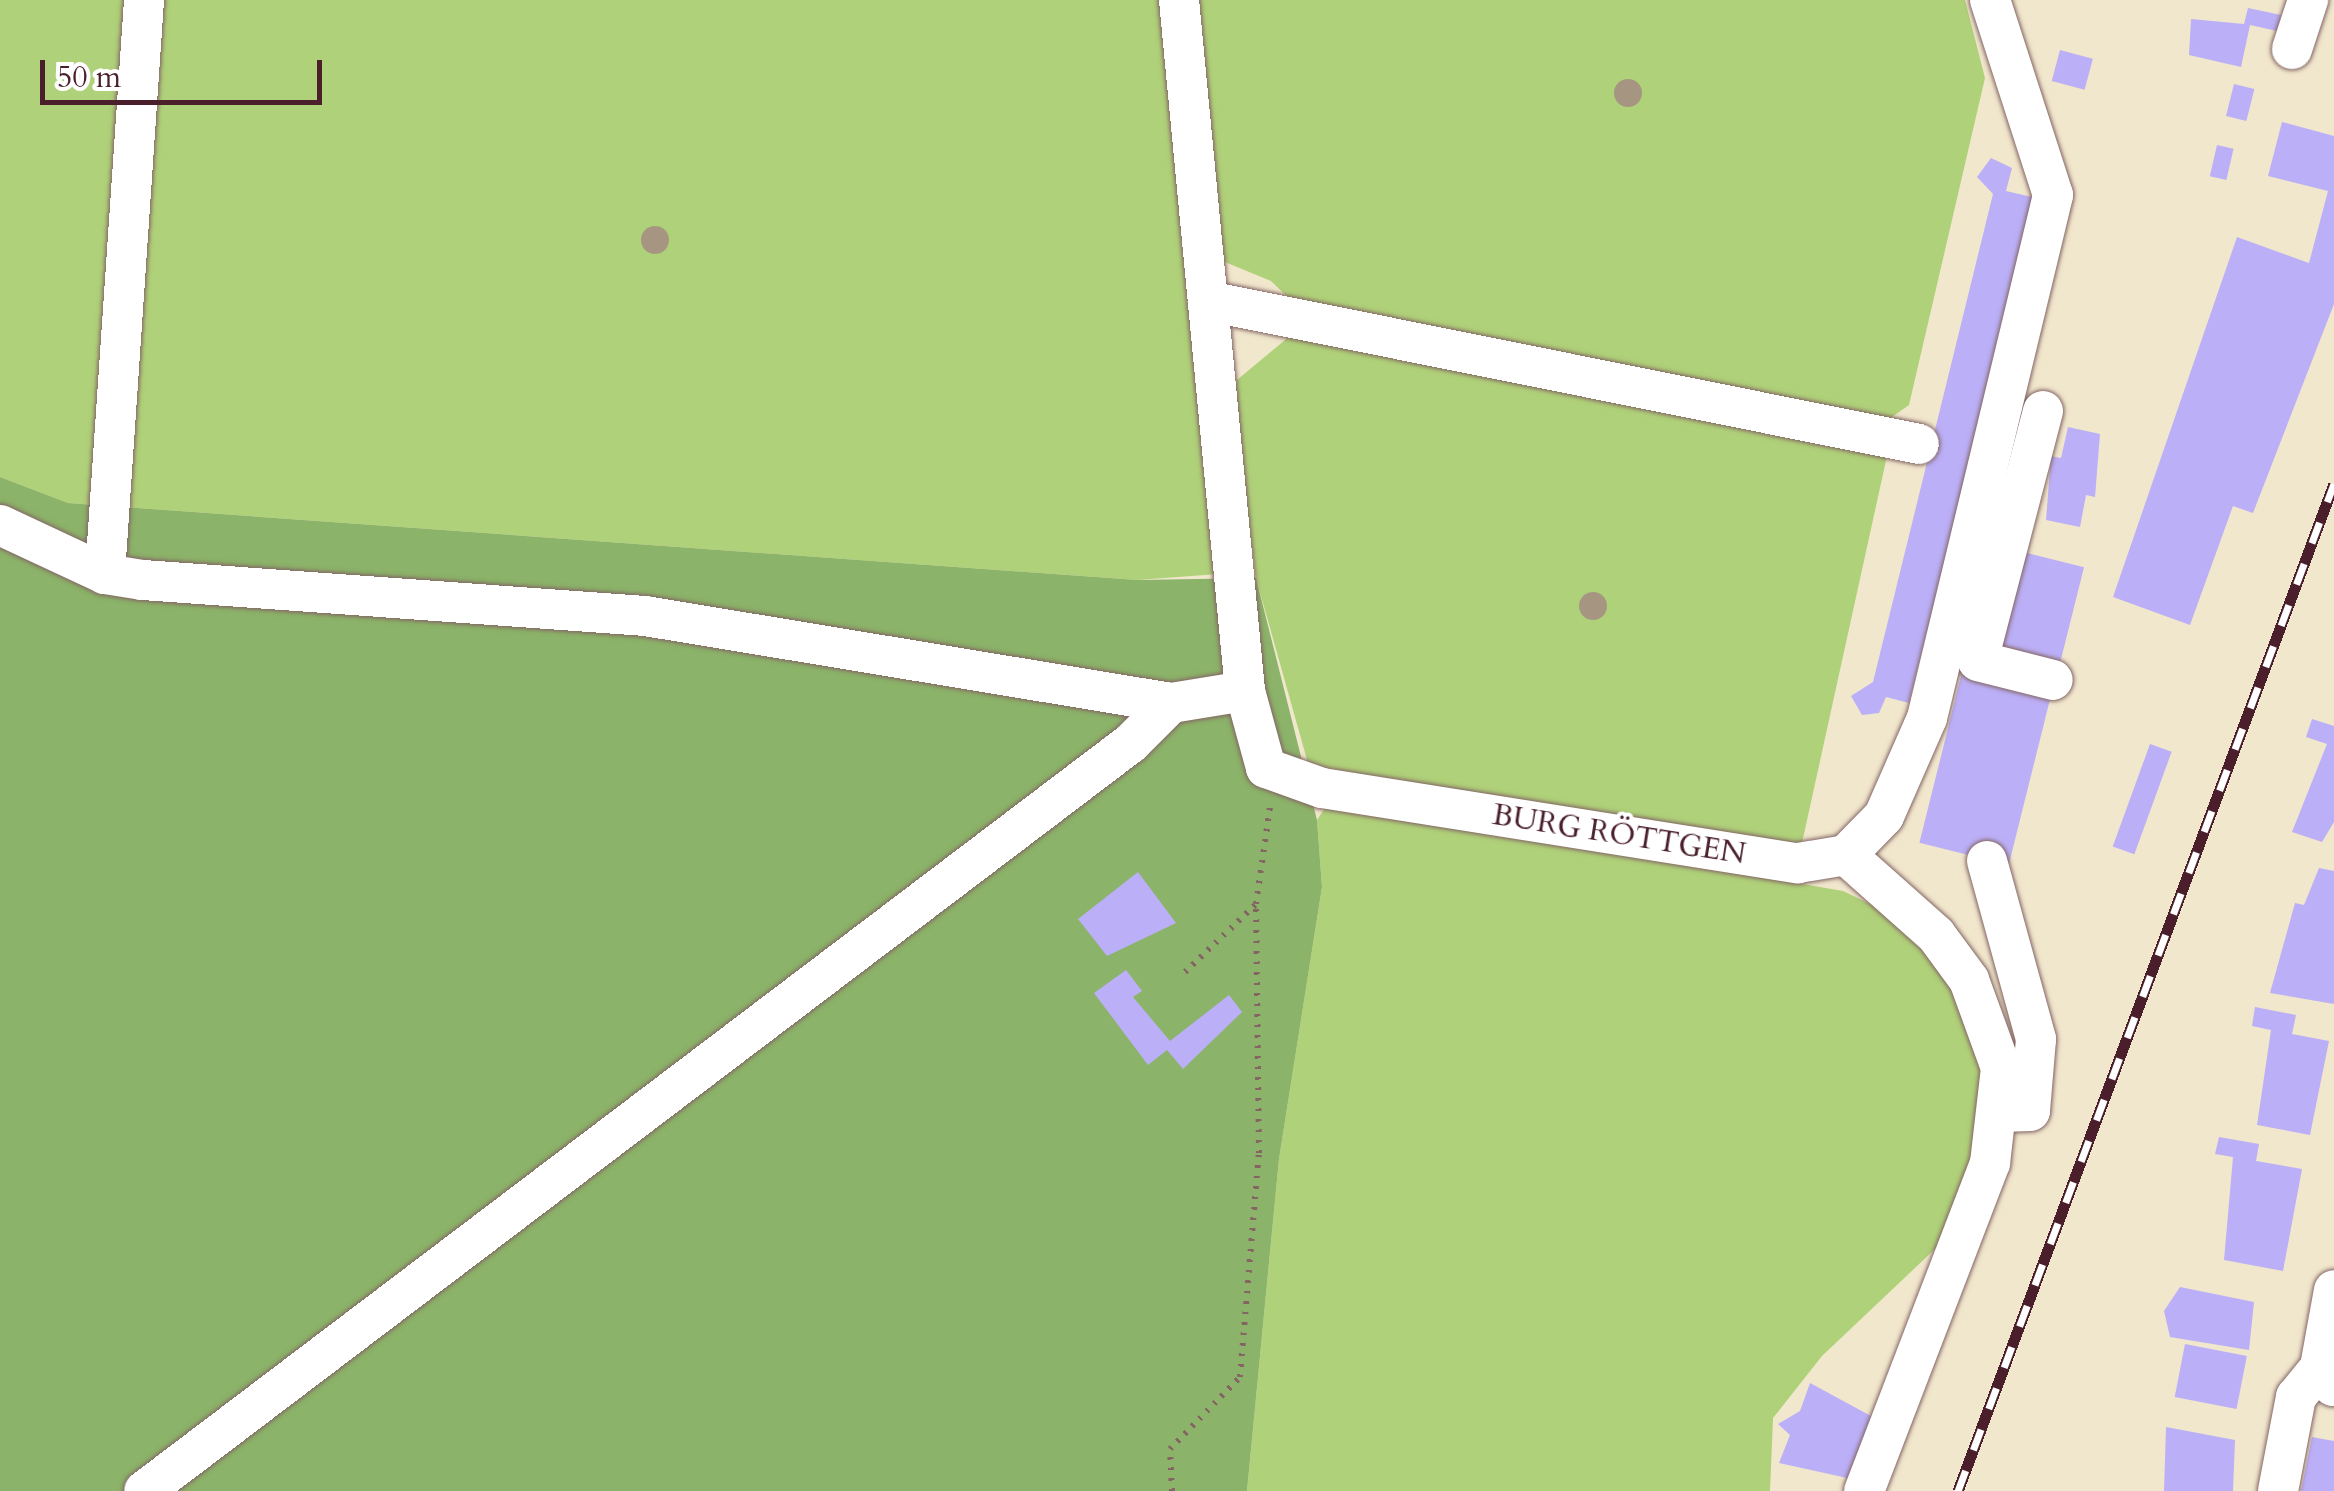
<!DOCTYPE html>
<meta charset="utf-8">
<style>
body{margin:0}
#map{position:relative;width:2334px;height:1491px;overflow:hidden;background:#f1e7cd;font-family:Cardo,serif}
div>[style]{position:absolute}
.green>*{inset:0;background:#afd179}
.forest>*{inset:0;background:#8bb369}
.building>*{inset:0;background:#bbaff7;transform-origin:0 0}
.path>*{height:6px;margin-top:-3px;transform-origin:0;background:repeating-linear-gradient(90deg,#846564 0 2.5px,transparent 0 10.5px)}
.roads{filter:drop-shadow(0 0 2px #846564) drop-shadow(0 0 2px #846564)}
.minor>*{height:40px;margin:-20px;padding:0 20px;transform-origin:20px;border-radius:20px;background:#fff}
.rail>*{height:11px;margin-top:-5.5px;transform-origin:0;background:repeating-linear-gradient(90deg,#fff 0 22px,#4a1f2b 0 44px);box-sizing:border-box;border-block:2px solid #4a1f2b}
.trees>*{width:28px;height:28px;margin:-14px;border-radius:50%;background:#a69681}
span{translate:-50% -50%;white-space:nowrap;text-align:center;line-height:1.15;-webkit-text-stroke:8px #fff;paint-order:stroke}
.street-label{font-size:30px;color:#4a1f2b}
.scale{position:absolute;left:40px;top:60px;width:282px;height:45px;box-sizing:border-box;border:5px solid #4a1f2b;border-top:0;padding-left:12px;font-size:30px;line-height:35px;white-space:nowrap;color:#4a1f2b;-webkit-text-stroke:8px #fff;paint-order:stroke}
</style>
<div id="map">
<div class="green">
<i style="clip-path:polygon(0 0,1163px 0,1219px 574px,1137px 580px,68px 503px,0 477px)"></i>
<i style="clip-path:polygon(1197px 0,1965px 0,1985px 78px,1909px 405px,1882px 424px,1301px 310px,1271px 281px,1220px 260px)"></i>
<i style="clip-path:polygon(1291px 335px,1887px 456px,1802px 843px,1782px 848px,1309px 767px,1256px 578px,1231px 385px)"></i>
<i style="clip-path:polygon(1329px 802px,1843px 891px,1885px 911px,1943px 962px,1992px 1083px,1954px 1231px,1822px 1356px,1773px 1418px,1770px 1491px,1247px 1491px,1279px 1159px,1322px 887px,1317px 820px)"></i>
</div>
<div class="forest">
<i style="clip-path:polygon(0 477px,68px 503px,1137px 580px,1256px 578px,1317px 820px,1322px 887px,1279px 1159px,1247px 1491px,0 1491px)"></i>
</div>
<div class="building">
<i style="clip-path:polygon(2248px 8px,2281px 15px,2277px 31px,2250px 25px,2241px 67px,2189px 55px,2191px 19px,2244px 24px)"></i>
<i style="left:2060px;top:50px;width:34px;height:32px;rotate:15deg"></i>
<i style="left:2234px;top:84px;width:21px;height:33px;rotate:14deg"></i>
<i style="clip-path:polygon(2282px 122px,2334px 136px,2334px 304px,2253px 513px,2233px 506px,2190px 625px,2113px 597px,2237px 237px,2309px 263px,2328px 191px,2268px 176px)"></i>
<i style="left:2217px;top:145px;width:17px;height:32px;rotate:13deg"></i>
<i style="clip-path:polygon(1991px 158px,2012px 168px,2006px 191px,2036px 198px,1909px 703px,1886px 697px,1879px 713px,1862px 715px,1851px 696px,1873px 682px,1993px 194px,1977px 177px)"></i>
<i style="clip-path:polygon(2068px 427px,2100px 434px,2095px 497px,2086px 495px,2080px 527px,2046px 520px,2051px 456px,2061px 458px)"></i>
<i style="left:2019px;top:551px;width:67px;height:104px;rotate:14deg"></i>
<i style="left:1962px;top:672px;width:92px;height:176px;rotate:14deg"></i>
<i style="clip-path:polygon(2312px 719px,2334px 726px,2334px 822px,2322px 842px,2292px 832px,2327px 744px,2306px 737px)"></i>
<i style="left:2150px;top:744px;width:23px;height:109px;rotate:20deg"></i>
<i style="clip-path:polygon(2319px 868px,2334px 871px,2334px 1004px,2270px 993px,2295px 903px,2304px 905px)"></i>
<i style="clip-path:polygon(1138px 872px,1176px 923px,1107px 956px,1078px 919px)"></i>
<i style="clip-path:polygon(1126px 970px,1142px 991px,1133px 997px,1170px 1041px,1229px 995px,1242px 1012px,1183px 1069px,1167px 1050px,1148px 1065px,1094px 993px)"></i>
<i style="clip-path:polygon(2255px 1007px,2296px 1015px,2292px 1034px,2329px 1041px,2310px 1135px,2257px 1125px,2271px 1030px,2252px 1026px)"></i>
<i style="clip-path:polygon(2219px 1137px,2259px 1144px,2256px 1161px,2302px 1169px,2283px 1271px,2224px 1260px,2233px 1157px,2215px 1154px)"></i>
<i style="clip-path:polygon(2180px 1287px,2254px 1302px,2249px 1350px,2170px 1337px,2164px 1311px)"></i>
<i style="left:2185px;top:1344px;width:63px;height:54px;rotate:11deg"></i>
<i style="clip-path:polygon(1810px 1383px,1882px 1422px,1861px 1481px,1779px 1463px,1790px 1435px,1778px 1424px,1800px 1411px)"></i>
<i style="clip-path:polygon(2166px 1427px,2235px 1440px,2233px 1491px,2164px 1491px)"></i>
<i style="clip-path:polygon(2312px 1437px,2334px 1441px,2334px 1491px,2301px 1491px)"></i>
</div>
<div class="path">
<i style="left:1185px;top:972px;width:97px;rotate:-43.7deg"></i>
<i style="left:1172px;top:1491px;width:42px;rotate:-92.7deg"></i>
<i style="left:1170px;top:1449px;width:100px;rotate:-45.8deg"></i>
<i style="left:1240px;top:1377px;width:225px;rotate:-85.2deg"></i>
<i style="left:1259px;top:1153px;width:249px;rotate:-90.7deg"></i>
<i style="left:1256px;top:904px;width:98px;rotate:-81.8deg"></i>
</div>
<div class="roads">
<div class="minor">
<i style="left:1179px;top:0;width:694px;rotate:84.54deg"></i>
<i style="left:1245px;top:691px;width:80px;rotate:74.7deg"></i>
<i style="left:1266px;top:768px;width:59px;rotate:19.7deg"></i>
<i style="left:1322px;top:788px;width:482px;rotate:9deg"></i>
<i style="left:1798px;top:863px;width:49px;rotate:-9.5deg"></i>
<i style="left:1846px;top:855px;width:54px;rotate:-45.7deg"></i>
<i style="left:1884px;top:816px;width:107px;rotate:-66.3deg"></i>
<i style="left:1927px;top:718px;width:538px;rotate:-76.45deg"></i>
<i style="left:2053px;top:195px;width:205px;rotate:-107.9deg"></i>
<i style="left:2292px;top:49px;width:52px;rotate:-71.9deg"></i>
<i style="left:1208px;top:301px;width:725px;rotate:11.37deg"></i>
<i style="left:2043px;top:411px;width:258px;rotate:104.6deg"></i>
<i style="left:1978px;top:661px;width:77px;rotate:14.2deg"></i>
<i style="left:0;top:525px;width:116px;rotate:25deg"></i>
<i style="left:105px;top:574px;width:38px;rotate:9deg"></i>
<i style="left:143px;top:580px;width:503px;rotate:4.1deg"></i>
<i style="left:645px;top:616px;width:533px;rotate:9.39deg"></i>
<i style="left:1171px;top:703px;width:57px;rotate:135deg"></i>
<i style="left:1131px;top:743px;width:1238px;rotate:142.84deg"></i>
<i style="left:105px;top:574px;width:575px;rotate:-86.11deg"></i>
<i style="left:1171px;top:703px;width:75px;rotate:-9.2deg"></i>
<i style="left:1846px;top:855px;width:120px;rotate:41.6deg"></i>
<i style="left:1936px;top:935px;width:56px;rotate:53.7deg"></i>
<i style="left:1969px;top:980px;width:94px;rotate:70deg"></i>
<i style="left:2001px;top:1068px;width:96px;rotate:96.6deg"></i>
<i style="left:1990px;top:1163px;width:351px;rotate:111deg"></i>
<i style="left:1987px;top:861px;width:185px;rotate:74.6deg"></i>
<i style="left:2036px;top:1039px;width:72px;rotate:94.8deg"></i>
<i style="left:2030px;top:1111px;width:29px;rotate:178deg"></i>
<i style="left:2333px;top:1386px;width:23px;rotate:-124deg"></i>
<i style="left:2320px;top:1367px;width:78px;rotate:-79.7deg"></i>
<i style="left:2278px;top:1491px;width:96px;rotate:-79.2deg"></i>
<i style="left:2296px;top:1397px;width:38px;rotate:-51deg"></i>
</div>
</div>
<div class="rail">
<i style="left:1958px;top:1491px;width:1075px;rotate:-69.53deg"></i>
</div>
<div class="trees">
<i style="left:1628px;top:93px"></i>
<i style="left:655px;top:240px"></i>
<i style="left:1593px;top:606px"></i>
</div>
<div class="street-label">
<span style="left:1619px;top:835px;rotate:9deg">BURG RÖTTGEN</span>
</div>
<div class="scale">50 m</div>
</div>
